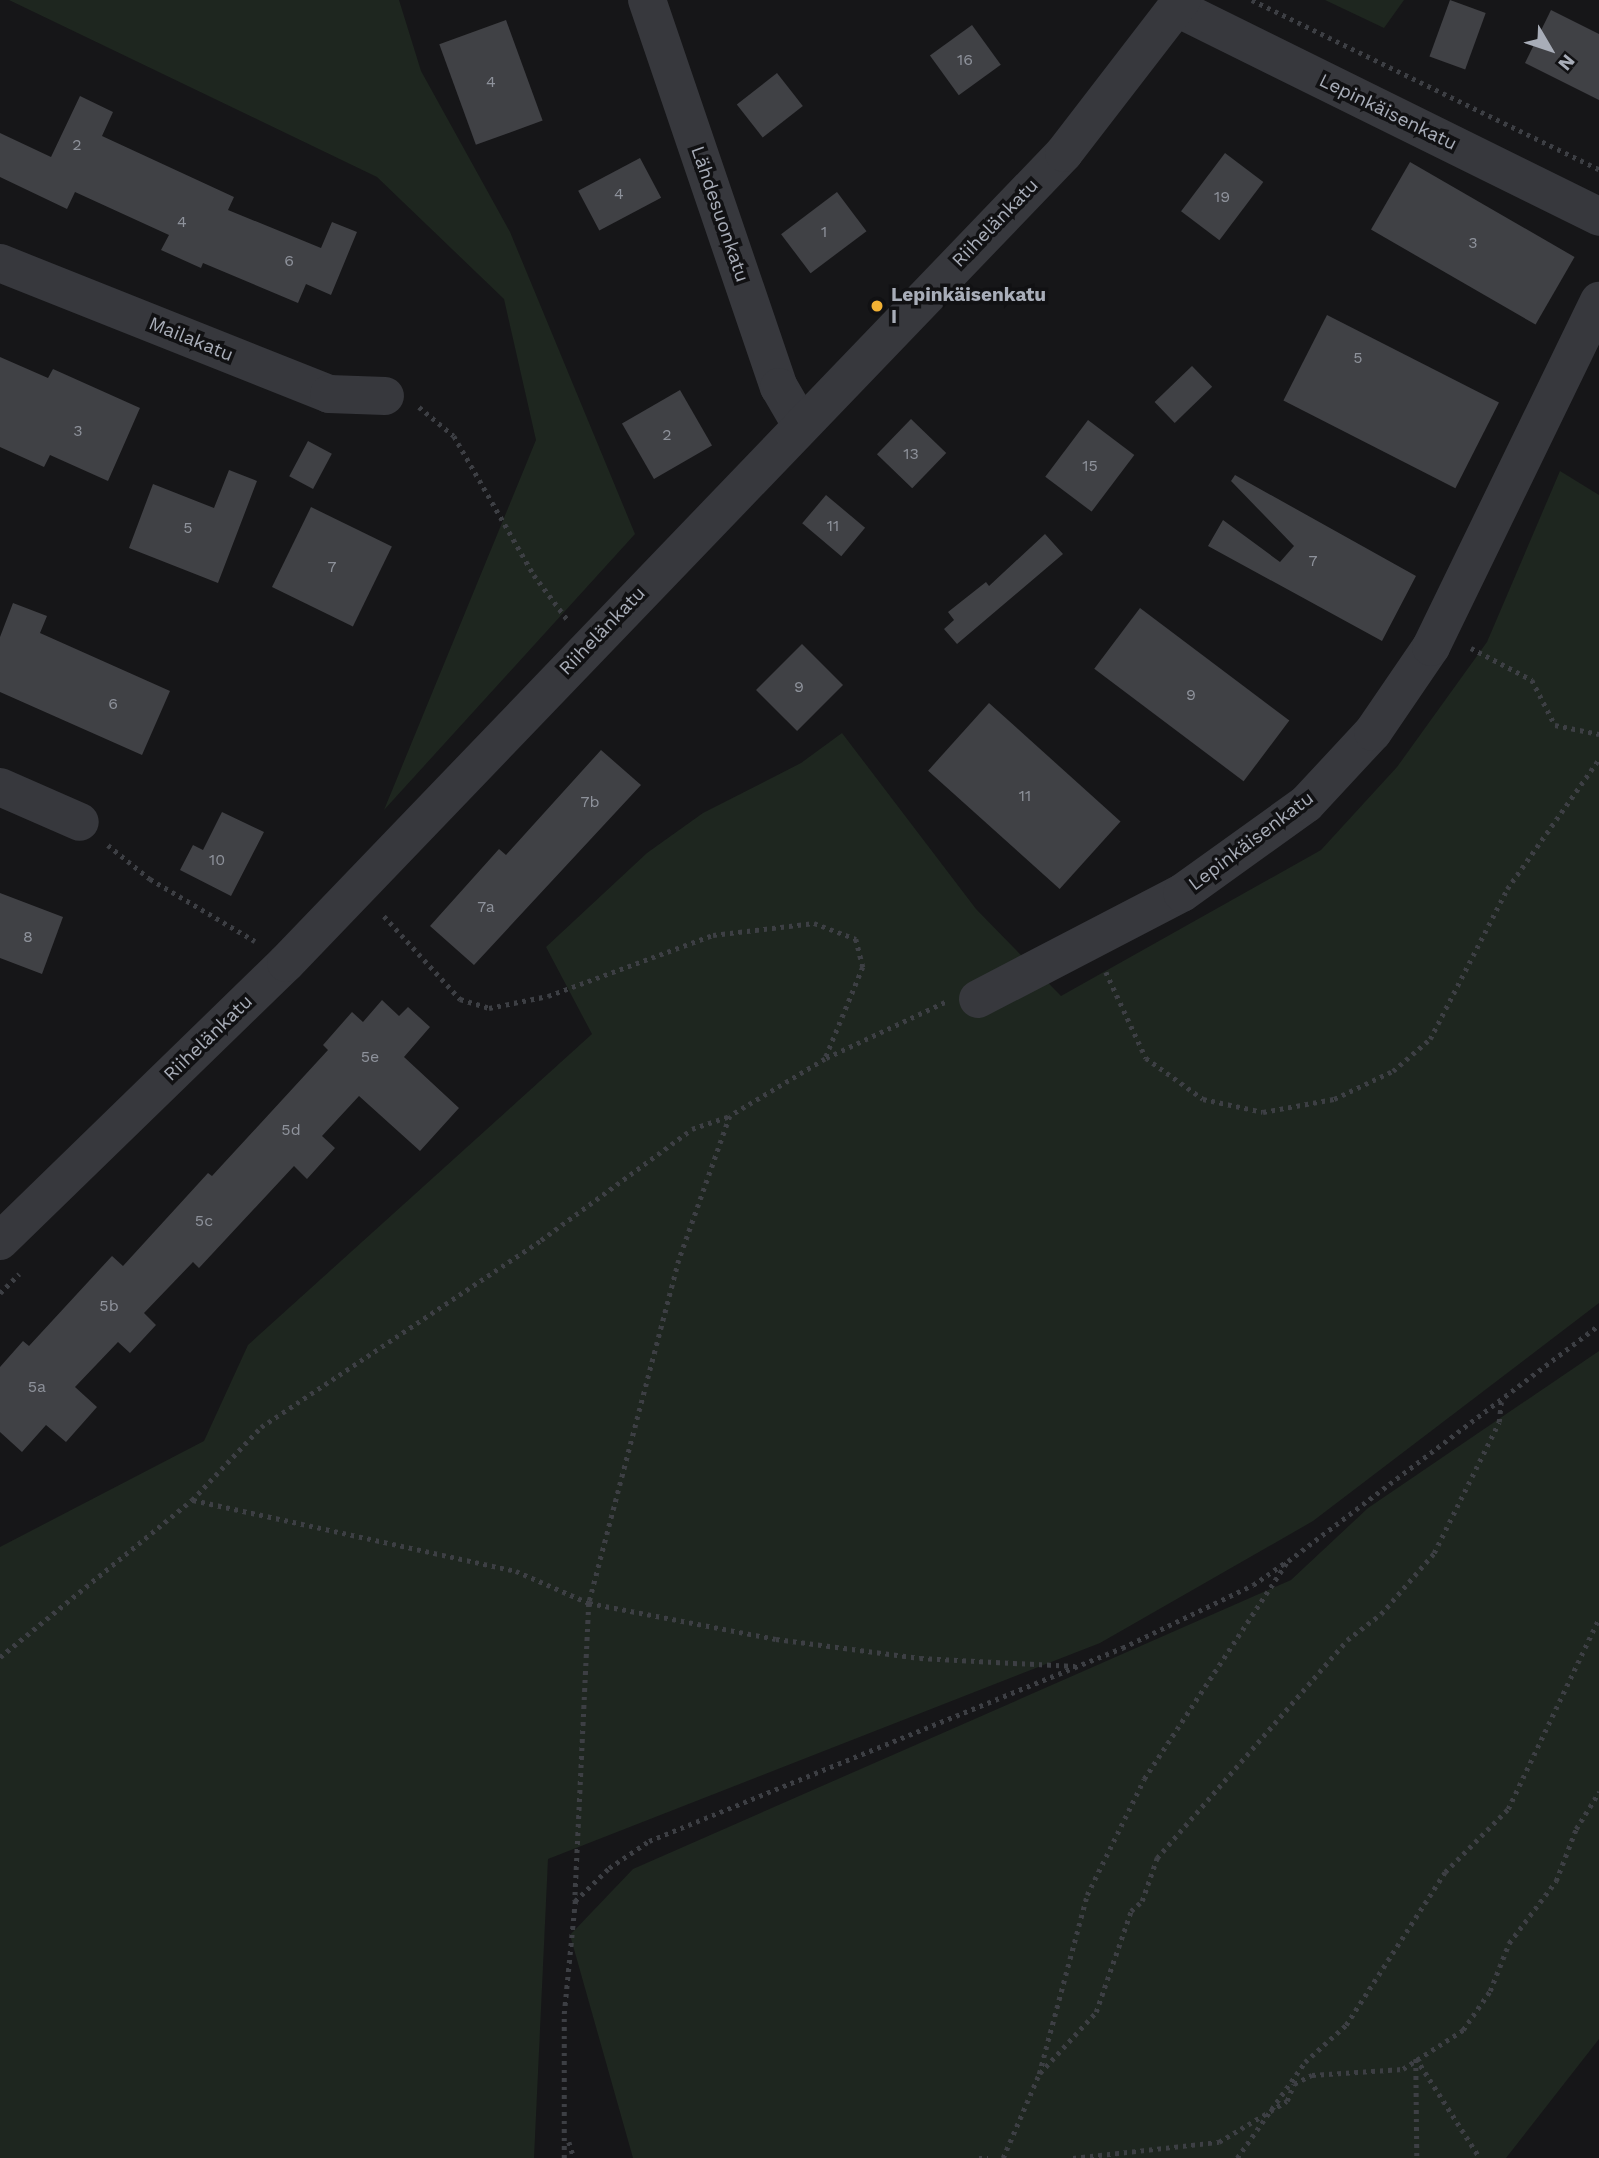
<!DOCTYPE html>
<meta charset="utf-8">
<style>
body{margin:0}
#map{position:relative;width:1599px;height:2158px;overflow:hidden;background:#161618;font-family:"Work Sans",sans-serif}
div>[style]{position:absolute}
.green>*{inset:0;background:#1e261f}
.building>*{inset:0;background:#404145;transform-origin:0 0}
.path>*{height:4.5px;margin-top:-2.25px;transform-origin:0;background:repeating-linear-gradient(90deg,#3d3f44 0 3.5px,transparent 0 8.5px)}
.minor>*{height:38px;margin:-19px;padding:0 19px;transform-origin:19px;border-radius:19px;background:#37383d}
.tertiary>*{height:38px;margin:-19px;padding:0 19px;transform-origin:19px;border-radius:19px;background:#37383d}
.dots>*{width:19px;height:19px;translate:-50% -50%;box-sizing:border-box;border:4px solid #111113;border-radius:50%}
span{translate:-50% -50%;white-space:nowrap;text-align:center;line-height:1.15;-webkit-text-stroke:7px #111113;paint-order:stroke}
.number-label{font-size:16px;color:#8e929b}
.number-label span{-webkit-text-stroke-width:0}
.street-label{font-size:19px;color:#a8adb8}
.poi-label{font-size:19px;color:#a8adb8;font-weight:700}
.left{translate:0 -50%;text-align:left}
.north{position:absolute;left:1515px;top:14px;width:70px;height:70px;-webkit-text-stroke:5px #111113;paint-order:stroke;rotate:129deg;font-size:19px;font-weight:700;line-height:28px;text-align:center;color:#a8adb8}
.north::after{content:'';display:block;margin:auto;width:24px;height:32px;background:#a8adb8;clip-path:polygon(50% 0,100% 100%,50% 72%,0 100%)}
</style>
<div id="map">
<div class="green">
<i style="clip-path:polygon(9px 0,399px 0,421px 71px,510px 232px,635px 534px,384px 810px,536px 440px,504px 299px,377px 177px)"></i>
<i style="clip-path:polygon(1325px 0,1404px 0,1384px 28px)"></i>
<i style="clip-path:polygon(1560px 471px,1599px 495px,1599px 1303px,1313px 1521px,1100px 1643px,548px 1859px,534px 2158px,0 2158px,0 1547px,204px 1441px,248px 1345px,592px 1034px,546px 947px,647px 853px,703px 813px,801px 763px,842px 733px,976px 909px,1061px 996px,1321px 850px,1397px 767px,1487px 642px)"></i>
<i style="clip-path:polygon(1599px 1351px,1599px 2039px,1506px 2158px,633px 2158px,570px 1935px,633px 1869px,1291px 1580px,1368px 1508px)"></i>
</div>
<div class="building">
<i style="left:1450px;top:0;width:38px;height:60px;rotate:20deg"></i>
<i style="clip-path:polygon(1551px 10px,1599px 34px,1599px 100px,1525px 63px)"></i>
<i style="left:506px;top:20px;width:107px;height:71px;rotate:70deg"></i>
<i style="left:972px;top:25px;width:49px;height:52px;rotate:54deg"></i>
<i style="left:777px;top:73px;width:42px;height:51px;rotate:52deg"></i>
<i style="clip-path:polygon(80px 96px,113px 112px,102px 136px,234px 197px,228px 210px,321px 248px,332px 222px,357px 232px,331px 295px,306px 284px,298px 303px,203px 263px,201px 268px,161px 250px,169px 235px,75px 192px,67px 209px,0 177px,0 133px,51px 157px)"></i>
<i style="left:1225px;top:153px;width:48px;height:73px;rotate:37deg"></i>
<i style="left:640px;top:158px;width:45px;height:70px;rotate:62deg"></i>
<i style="left:1410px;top:162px;width:190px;height:78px;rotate:30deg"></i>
<i style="left:837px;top:192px;width:49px;height:70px;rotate:53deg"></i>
<i style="left:1327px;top:315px;width:193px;height:96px;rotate:27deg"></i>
<i style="clip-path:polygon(0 357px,48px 378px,53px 369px,140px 408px,108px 481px,50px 455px,44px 467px,0 447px)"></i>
<i style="left:1192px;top:366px;width:29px;height:52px;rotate:46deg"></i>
<i style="left:680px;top:390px;width:64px;height:67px;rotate:60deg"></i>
<i style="left:911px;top:419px;width:49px;height:49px;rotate:44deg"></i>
<i style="left:1088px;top:420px;width:58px;height:71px;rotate:37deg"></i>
<i style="left:308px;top:441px;width:27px;height:40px;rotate:28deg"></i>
<i style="clip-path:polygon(229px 470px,257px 481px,218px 583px,129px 548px,153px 484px,214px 508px)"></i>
<i style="clip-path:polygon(1235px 475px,1416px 576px,1382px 641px,1208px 546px,1223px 520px,1280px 562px,1294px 546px,1231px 481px)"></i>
<i style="left:826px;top:495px;width:51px;height:37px;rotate:40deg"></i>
<i style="left:311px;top:507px;width:90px;height:89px;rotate:26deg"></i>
<i style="clip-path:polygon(1045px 534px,1063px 554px,957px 644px,944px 629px,954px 620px,948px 612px,986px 582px,989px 586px)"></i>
<i style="clip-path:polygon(13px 603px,47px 616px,40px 633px,170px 691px,142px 755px,0 692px,0 637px)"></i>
<i style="left:1140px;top:608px;width:187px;height:76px;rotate:37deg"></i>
<i style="left:802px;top:644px;width:58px;height:65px;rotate:45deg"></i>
<i style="left:989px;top:703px;width:177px;height:91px;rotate:42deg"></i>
<i style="clip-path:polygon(601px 750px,641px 785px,474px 965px,430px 926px,499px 849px,506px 855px)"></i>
<i style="clip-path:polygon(222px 812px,264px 832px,231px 896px,180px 870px,193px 845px,203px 850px)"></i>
<i style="clip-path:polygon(0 893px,63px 917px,42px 974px,0 958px)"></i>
<i style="clip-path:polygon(382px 1000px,399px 1016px,408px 1007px,430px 1027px,404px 1057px,459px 1108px,420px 1151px,359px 1096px,322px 1136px,335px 1148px,307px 1179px,294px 1166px,199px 1268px,193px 1262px,144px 1313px,156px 1325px,130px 1353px,118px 1342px,75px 1387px,97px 1407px,66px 1442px,46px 1425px,22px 1452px,0 1432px,0 1367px,23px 1341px,29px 1346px,112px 1256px,123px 1266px,208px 1173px,212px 1176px,328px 1050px,323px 1045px,352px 1012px,363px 1022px)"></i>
</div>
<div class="path">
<i style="left:1252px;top:0;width:386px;rotate:26deg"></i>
<i style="left:419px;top:407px;width:45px;rotate:39.6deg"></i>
<i style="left:454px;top:436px;width:160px;rotate:60.1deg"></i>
<i style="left:534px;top:575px;width:55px;rotate:53.1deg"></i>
<i style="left:1471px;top:648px;width:69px;rotate:27.7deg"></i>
<i style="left:1532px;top:680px;width:51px;rotate:62.9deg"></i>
<i style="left:1555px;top:725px;width:45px;rotate:11.6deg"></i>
<i style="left:108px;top:845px;width:54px;rotate:39deg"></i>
<i style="left:150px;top:879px;width:122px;rotate:30.6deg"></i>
<i style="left:384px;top:916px;width:113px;rotate:47.5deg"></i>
<i style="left:460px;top:999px;width:30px;rotate:17deg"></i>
<i style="left:489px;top:1008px;width:60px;rotate:-11.5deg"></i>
<i style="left:548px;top:996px;width:176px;rotate:-20.3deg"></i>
<i style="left:713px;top:935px;width:102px;rotate:-6.8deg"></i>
<i style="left:814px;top:923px;width:45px;rotate:20.9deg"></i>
<i style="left:856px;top:939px;width:29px;rotate:76deg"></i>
<i style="left:863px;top:967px;width:100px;rotate:112.4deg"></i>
<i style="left:825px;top:1059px;width:111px;rotate:149deg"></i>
<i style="left:730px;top:1116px;width:153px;rotate:109.5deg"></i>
<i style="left:679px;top:1260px;width:355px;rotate:104.7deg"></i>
<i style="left:589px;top:1603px;width:298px;rotate:92.7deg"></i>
<i style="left:1106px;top:972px;width:95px;rotate:65.1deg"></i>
<i style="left:1146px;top:1058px;width:70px;rotate:35.7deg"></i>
<i style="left:1203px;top:1099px;width:61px;rotate:12.2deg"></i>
<i style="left:1263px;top:1112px;width:72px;rotate:-10.4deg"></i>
<i style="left:1334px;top:1099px;width:65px;rotate:-25.4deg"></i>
<i style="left:1393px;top:1071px;width:49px;rotate:-40.9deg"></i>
<i style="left:1430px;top:1039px;width:169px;rotate:-62.8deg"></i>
<i style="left:1507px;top:889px;width:159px;rotate:-54.7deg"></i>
<i style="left:826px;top:1058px;width:132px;rotate:-25.2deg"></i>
<i style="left:0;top:1293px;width:27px;rotate:-45deg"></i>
<i style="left:193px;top:1500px;width:331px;rotate:12.4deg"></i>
<i style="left:516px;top:1571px;width:80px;rotate:23.7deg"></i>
<i style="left:589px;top:1603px;width:190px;rotate:10.9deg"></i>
<i style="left:776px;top:1639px;width:145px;rotate:7.5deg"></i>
<i style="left:920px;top:1658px;width:155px;rotate:3deg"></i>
<i style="left:0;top:1657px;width:248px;rotate:-39.3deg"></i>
<i style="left:192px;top:1500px;width:100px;rotate:-46.6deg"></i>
<i style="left:261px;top:1427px;width:337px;rotate:-33.7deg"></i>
<i style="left:541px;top:1240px;width:187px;rotate:-36.3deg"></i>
<i style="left:692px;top:1129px;width:39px;rotate:-19deg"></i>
<i style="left:1416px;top:2058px;width:119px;rotate:57.4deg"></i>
<i style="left:1416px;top:2059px;width:99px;rotate:89.4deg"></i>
<i style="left:1040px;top:2073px;width:83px;rotate:-47.4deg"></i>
<i style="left:1096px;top:2012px;width:107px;rotate:-70.9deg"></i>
<i style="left:1131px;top:1911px;width:15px;rotate:-42deg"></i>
<i style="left:1142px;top:1901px;width:46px;rotate:-70.8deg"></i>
<i style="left:1157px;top:1858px;width:289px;rotate:-48.9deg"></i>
<i style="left:1347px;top:1640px;width:43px;rotate:-37.4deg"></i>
<i style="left:1381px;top:1614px;width:81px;rotate:-49deg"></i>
<i style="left:1434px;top:1553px;width:146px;rotate:-63.6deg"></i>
<i style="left:1499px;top:1422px;width:20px;rotate:-84deg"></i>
<i style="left:569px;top:2142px;width:17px;rotate:73deg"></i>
<i style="left:564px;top:2158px;width:144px;rotate:-90deg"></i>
<i style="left:564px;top:2014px;width:114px;rotate:-84.4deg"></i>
<i style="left:575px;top:1901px;width:47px;rotate:-44.1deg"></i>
<i style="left:609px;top:1868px;width:48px;rotate:-34deg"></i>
<i style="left:649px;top:1841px;width:511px;rotate:-22.2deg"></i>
<i style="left:1122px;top:1648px;width:145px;rotate:-25.7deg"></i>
<i style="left:1253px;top:1585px;width:39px;rotate:-35deg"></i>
<i style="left:979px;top:2158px;width:9px"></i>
<i style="left:1003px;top:2158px;width:91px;rotate:-66.8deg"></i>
<i style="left:1039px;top:2074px;width:185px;rotate:-75deg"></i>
<i style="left:1087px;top:1895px;width:129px;rotate:-63.8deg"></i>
<i style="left:1144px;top:1779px;width:261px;rotate:-56.6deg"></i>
<i style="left:1288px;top:1561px;width:390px;rotate:-37.2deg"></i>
<i style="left:1073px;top:2158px;width:147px;rotate:-6.3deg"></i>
<i style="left:1219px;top:2142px;width:79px;rotate:-31.1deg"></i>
<i style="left:1287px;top:2101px;width:18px;rotate:-68deg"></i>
<i style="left:1294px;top:2084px;width:20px;rotate:-27deg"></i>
<i style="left:1312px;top:2075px;width:91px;rotate:-3.8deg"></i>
<i style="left:1403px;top:2069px;width:72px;rotate:-33deg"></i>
<i style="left:1463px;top:2030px;width:47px;rotate:-55.3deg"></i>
<i style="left:1490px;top:1991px;width:52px;rotate:-68.4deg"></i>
<i style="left:1509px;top:1943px;width:78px;rotate:-52.8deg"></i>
<i style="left:1556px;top:1881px;width:56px;rotate:-69deg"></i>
<i style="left:1576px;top:1829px;width:44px;rotate:-58.1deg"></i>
<i style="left:1237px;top:2158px;width:118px;rotate:-54.7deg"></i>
<i style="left:1305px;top:2062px;width:55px;rotate:-42.1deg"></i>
<i style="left:1346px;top:2025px;width:182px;rotate:-57.1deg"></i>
<i style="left:1445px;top:1872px;width:89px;rotate:-45deg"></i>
<i style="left:1508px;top:1809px;width:212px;rotate:-64.5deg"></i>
</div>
<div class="minor">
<i style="left:647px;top:0;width:409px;rotate:71.2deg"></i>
<i style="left:779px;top:387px;width:44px;rotate:59.9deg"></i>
<i style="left:1177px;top:8px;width:471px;rotate:26.3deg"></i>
<i style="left:0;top:263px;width:354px;rotate:21.7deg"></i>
<i style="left:329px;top:394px;width:56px;rotate:2deg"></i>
<i style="left:0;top:787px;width:87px;rotate:23.6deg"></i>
<i style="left:978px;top:999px;width:230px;rotate:-27.5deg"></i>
<i style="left:1182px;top:893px;width:153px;rotate:-35.7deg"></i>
<i style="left:1306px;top:804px;width:98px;rotate:-47.1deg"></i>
<i style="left:1373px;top:732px;width:103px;rotate:-55.7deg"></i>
<i style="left:1431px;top:647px;width:385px;rotate:-64.1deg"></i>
</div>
<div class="tertiary">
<i style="left:0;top:1241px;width:399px;rotate:-44.2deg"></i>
<i style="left:286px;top:963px;width:1123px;rotate:-46.15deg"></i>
<i style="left:1064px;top:153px;width:193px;rotate:-52.4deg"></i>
</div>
<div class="dots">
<i style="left:877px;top:306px;background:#f2b134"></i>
</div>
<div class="number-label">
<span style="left:965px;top:60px">16</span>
<span style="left:491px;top:82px">4</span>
<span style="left:77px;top:145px">2</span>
<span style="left:619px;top:194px">4</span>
<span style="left:1222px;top:197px">19</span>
<span style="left:182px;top:222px">4</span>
<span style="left:824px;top:232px">1</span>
<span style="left:1473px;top:243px">3</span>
<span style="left:289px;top:261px">6</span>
<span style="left:1358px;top:358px">5</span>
<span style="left:78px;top:431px">3</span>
<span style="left:667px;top:435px">2</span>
<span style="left:911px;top:454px">13</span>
<span style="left:1090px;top:466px">15</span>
<span style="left:833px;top:526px">11</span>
<span style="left:188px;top:528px">5</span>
<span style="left:1313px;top:561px">7</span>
<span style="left:332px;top:567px">7</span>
<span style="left:799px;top:687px">9</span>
<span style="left:1191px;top:695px">9</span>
<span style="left:113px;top:704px">6</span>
<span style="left:1025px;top:796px">11</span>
<span style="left:590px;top:802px">7b</span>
<span style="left:217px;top:860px">10</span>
<span style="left:486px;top:907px">7a</span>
<span style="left:28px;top:937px">8</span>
<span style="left:370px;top:1057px">5e</span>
<span style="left:291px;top:1130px">5d</span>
<span style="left:204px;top:1221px">5c</span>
<span style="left:109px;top:1306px">5b</span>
<span style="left:37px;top:1387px">5a</span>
</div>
<div class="street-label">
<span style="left:1388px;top:112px;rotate:26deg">Lepinkäisenkatu</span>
<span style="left:720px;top:214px;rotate:71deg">Lähdesuonkatu</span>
<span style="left:995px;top:223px;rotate:-46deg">Riihelänkatu</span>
<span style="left:191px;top:339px;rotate:22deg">Mailakatu</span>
<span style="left:602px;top:631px;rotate:-46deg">Riihelänkatu</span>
<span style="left:1251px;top:841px;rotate:-37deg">Lepinkäisenkatu</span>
<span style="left:208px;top:1038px;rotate:-44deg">Riihelänkatu</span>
</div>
<div class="poi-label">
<span class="left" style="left:891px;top:306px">Lepinkäisenkatu<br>I</span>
</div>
<div class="north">N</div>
</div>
